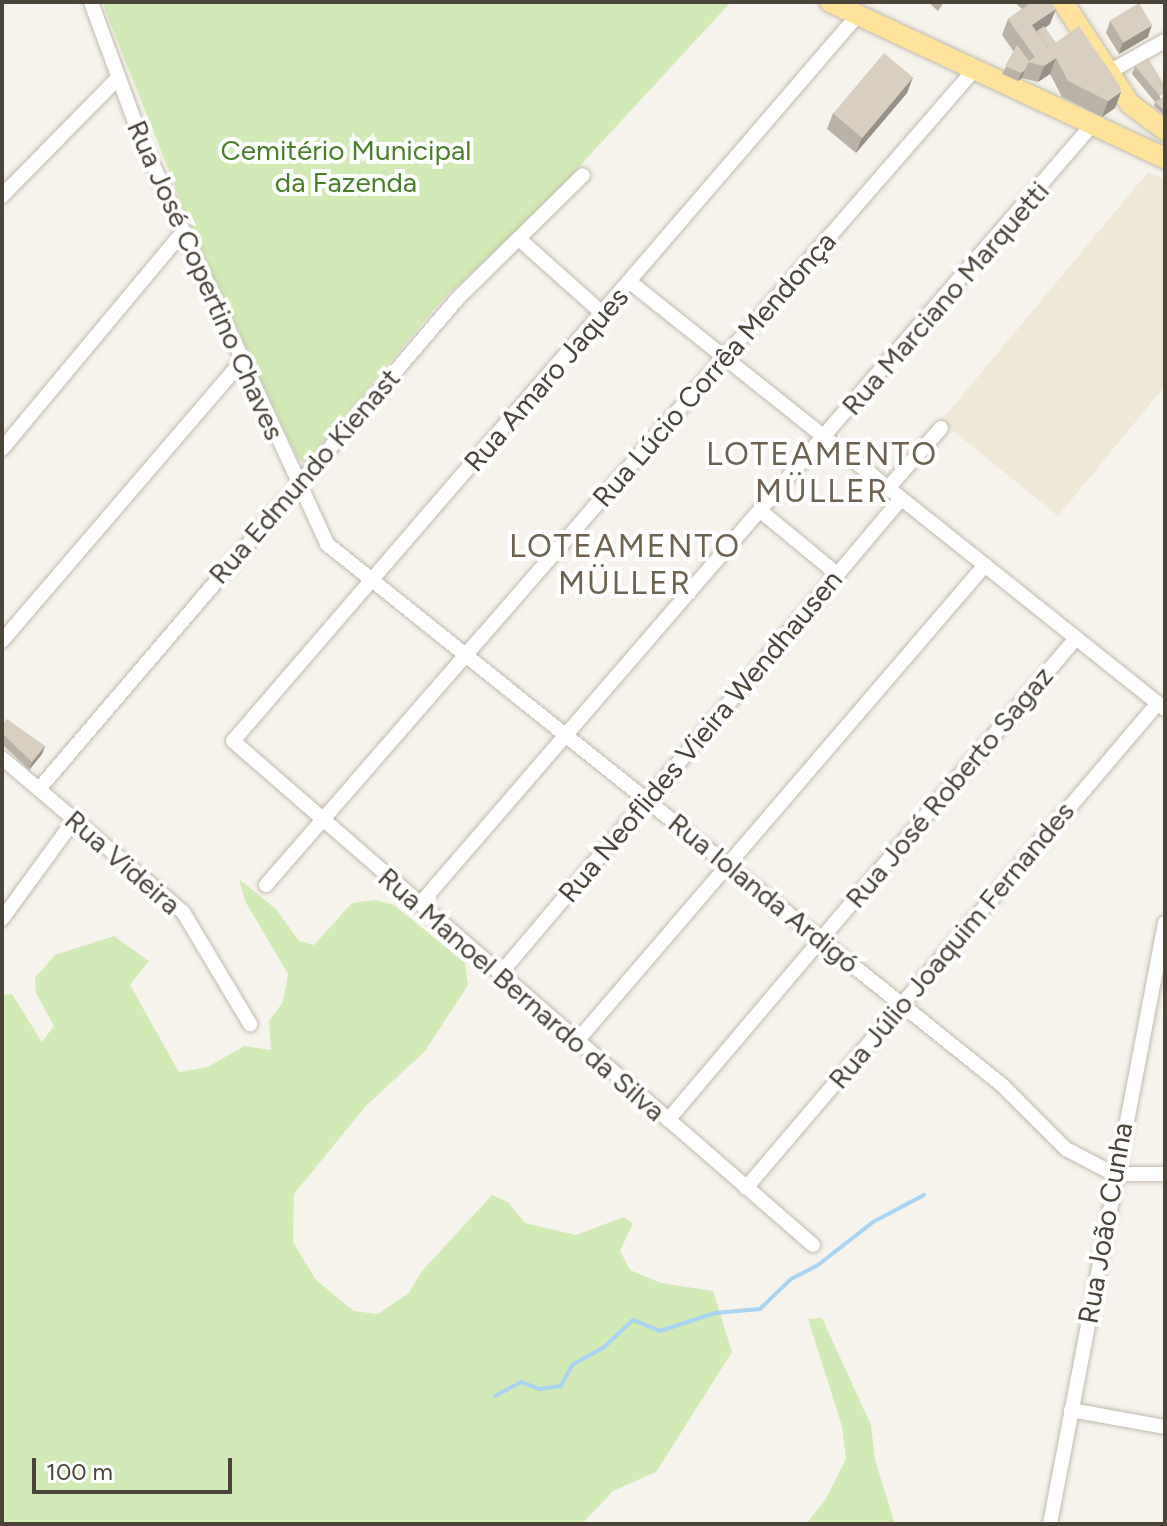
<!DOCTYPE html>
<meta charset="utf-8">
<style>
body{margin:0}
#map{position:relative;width:1167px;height:1526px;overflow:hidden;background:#f6f3ec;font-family:Figtree,sans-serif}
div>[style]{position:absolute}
.education>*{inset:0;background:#efe8d6}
.green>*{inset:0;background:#d2eab5}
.stream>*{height:4px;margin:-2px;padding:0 2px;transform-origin:2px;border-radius:2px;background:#a9d4f2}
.roads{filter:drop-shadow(0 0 2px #c2bbae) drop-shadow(0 0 2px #c2bbae)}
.street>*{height:14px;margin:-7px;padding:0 7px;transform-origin:7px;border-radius:7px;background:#fff}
.primary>*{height:20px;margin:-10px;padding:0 10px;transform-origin:10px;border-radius:10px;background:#ffe39c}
.wall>*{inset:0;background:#bab2a6}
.shaded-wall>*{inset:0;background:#979187}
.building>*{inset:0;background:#d8cfc1;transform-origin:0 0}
span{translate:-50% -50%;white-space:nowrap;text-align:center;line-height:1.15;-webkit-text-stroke:8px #fff;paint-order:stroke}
.park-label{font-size:28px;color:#4a7f2a}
.street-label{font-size:28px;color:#4b4439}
.quarter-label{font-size:32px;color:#6e6250;letter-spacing:2px}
.frame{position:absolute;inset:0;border:4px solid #4b4439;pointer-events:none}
.scale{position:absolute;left:32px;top:1458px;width:200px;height:36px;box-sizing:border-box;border:4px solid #4b4439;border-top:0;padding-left:10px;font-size:24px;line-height:28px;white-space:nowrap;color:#4b4439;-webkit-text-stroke:6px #fff;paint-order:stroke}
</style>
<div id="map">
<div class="education">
<i style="clip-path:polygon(1148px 172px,1165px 179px,1165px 386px,1058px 516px,941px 421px)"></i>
</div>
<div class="green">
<i style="clip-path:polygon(102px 2px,731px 2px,528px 222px,444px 298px,305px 463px,298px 459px,194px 234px)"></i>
<i style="clip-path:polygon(239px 879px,276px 909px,299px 941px,314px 945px,352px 903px,375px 900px,394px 905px,465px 963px,468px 985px,425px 1051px,365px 1107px,294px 1194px,293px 1242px,316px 1280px,354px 1311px,378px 1314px,409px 1293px,422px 1271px,492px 1195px,508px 1202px,525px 1223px,576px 1235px,624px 1217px,633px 1223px,620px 1251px,630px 1270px,661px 1283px,713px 1291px,732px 1352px,656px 1472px,613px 1491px,582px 1524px,2px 1524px,2px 995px,12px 994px,42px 1042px,54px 1026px,36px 993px,35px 978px,55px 955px,114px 936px,149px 961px,130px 985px,179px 1072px,208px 1067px,244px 1046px,271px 1050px,269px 1021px,283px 1002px,288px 974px,245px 901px)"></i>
<i style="clip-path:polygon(822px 1318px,871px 1425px,875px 1460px,895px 1524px,806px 1524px,826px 1499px,846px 1459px,842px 1426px,808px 1319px)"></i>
</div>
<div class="stream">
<i style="left:495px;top:1396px;width:30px;rotate:-28deg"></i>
<i style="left:521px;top:1382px;width:19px;rotate:21deg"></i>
<i style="left:539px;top:1389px;width:22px;rotate:-8deg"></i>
<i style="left:561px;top:1386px;width:24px;rotate:-62deg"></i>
<i style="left:572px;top:1365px;width:35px;rotate:-29deg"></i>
<i style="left:603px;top:1348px;width:41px;rotate:-43deg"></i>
<i style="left:633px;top:1320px;width:29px;rotate:22deg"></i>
<i style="left:660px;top:1331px;width:58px;rotate:-18.1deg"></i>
<i style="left:715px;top:1313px;width:45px;rotate:-5.1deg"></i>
<i style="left:760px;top:1309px;width:43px;rotate:-44.1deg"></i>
<i style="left:791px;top:1279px;width:30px;rotate:-27deg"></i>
<i style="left:818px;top:1265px;width:70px;rotate:-38deg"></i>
<i style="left:873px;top:1222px;width:58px;rotate:-27.9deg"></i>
</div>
<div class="roads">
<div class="street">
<i style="left:91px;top:2px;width:146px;rotate:69.9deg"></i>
<i style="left:141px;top:139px;width:446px;rotate:65.3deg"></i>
<i style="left:327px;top:544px;width:865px;rotate:38.71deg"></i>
<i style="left:1002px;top:1085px;width:91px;rotate:45deg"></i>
<i style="left:1066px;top:1149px;width:54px;rotate:27.5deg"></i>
<i style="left:1114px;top:1174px;width:51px"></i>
<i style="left:1107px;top:73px;width:66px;rotate:-28.9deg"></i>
<i style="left:2px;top:196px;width:164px;rotate:-45.5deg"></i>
<i style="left:519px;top:239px;width:111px;rotate:41.7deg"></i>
<i style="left:630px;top:282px;width:685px;rotate:38.59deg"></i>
<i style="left:2px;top:449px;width:281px;rotate:-50.2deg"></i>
<i style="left:888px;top:488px;width:80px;rotate:-48.5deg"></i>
<i style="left:763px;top:513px;width:96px;rotate:39.5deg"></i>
<i style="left:2px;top:641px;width:369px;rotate:-49.4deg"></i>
<i style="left:2px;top:758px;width:238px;rotate:40.4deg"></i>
<i style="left:183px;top:912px;width:131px;rotate:59.1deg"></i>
<i style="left:39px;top:789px;width:645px;rotate:-49.52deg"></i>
<i style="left:458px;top:298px;width:175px;rotate:-44.5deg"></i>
<i style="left:266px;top:885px;width:1080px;rotate:-49.02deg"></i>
<i style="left:420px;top:904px;width:1027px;rotate:-49.22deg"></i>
<i style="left:2px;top:919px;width:124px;rotate:-53.9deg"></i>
<i style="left:500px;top:974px;width:622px;rotate:-49.83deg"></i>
<i style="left:577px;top:1041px;width:627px;rotate:-49.4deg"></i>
<i style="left:668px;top:1120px;width:631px;rotate:-49.75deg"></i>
<i style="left:746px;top:1188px;width:636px;rotate:-49.65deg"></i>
<i style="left:813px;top:1245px;width:768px;rotate:-139.01deg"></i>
<i style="left:233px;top:741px;width:958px;rotate:-49.28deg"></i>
<i style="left:1071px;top:1410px;width:96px;rotate:10.3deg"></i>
<i style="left:1050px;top:1524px;width:612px;rotate:-79.17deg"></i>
</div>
<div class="primary">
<i style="left:830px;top:2px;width:370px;rotate:25deg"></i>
<i style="left:1063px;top:2px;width:122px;rotate:56.7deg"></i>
<i style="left:1130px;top:104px;width:44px;rotate:36.6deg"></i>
</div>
</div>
<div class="wall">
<i style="clip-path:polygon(928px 2px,944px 2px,938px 11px)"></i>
<i style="clip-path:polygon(1014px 2px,1049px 2px,1050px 24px,1045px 28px,1056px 43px,1121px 92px,1115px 108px,1102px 117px,1062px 97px,1050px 74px,1038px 82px,1022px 78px,1018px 81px,1002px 74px,1014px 52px,1002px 35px,1008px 19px,1022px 9px)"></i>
<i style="clip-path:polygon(1110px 21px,1148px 37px,1119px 54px,1106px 33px)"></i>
<i style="clip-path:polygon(1148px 58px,1165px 113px,1163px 114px,1154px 106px,1155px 102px,1132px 74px,1135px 66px)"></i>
<i style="clip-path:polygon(913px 77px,907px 93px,856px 153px,827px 129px,833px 113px)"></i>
<i style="clip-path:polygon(2px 724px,45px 746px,42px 754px,29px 770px,2px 744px)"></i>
</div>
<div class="shaded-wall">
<i style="clip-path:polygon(1056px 9px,1050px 24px,1029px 39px,1032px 25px)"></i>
<i style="clip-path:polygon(1152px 25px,1148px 37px,1119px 54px,1123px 42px)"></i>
<i style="clip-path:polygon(1056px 58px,1050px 74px,1038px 82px,1044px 66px)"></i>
<i style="clip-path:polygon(1025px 70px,1022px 78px,1018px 81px,1021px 73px)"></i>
<i style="clip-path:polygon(913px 77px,907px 93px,856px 153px,862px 137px)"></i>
<i style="clip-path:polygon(1121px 92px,1115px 108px,1102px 117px,1108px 101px)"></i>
<i style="clip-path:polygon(45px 746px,42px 754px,29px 770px,32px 762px)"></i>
</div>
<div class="building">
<i style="clip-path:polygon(1032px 2px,1049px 2px,1056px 9px,1032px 25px,1048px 48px,1079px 26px,1120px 86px,1121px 92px,1108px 101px,1068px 81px,1056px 58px,1044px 66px,1028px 62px,1035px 57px,1008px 19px)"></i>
<i style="left:1139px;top:3px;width:26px;height:34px;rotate:59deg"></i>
<i style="left:1044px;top:26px;width:21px;height:9px;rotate:55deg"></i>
<i style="clip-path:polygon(1017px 45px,1029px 61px,1025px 70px,1021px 73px,1005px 66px)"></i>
<i style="left:884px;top:53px;width:38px;height:79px;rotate:40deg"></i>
<i style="clip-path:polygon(1148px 58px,1165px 86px,1165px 93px,1160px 96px,1135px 66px)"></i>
<i style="clip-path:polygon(1165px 96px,1165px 109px,1164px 110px,1155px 102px)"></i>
<i style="clip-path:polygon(7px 719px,45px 746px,32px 762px,2px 733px,2px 724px)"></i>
</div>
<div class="park-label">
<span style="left:346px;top:166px">Cemitério Municipal<br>da Fazenda</span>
</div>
<div class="street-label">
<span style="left:206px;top:280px;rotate:66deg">Rua José Copertino Chaves</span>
<span style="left:945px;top:298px;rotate:-49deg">Rua Marciano Marquetti</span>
<span style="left:714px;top:369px;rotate:-49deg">Rua Lúcio Corrêa Mendonça</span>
<span style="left:546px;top:379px;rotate:-49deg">Rua Amaro Jaques</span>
<span style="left:304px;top:476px;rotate:-49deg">Rua Edmundo Kienast</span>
<span style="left:700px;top:736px;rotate:-50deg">Rua Neoflides Vieira Wendhausen</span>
<span style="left:949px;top:787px;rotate:-50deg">Rua José Roberto Sagaz</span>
<span style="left:123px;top:862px;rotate:41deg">Rua Videira</span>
<span style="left:764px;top:893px;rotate:39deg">Rua Iolanda Ardigó</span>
<span style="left:951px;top:945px;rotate:-50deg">Rua Júlio Joaquim Fernandes</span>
<span style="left:522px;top:994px;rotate:41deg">Rua Manoel Bernardo da Silva</span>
<span style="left:1105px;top:1223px;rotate:-80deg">Rua João Cunha</span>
</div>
<div class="quarter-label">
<span style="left:822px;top:473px">LOTEAMENTO<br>MÜLLER</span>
<span style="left:625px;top:565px">LOTEAMENTO<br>MÜLLER</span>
</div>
<div class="frame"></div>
<div class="scale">100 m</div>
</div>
